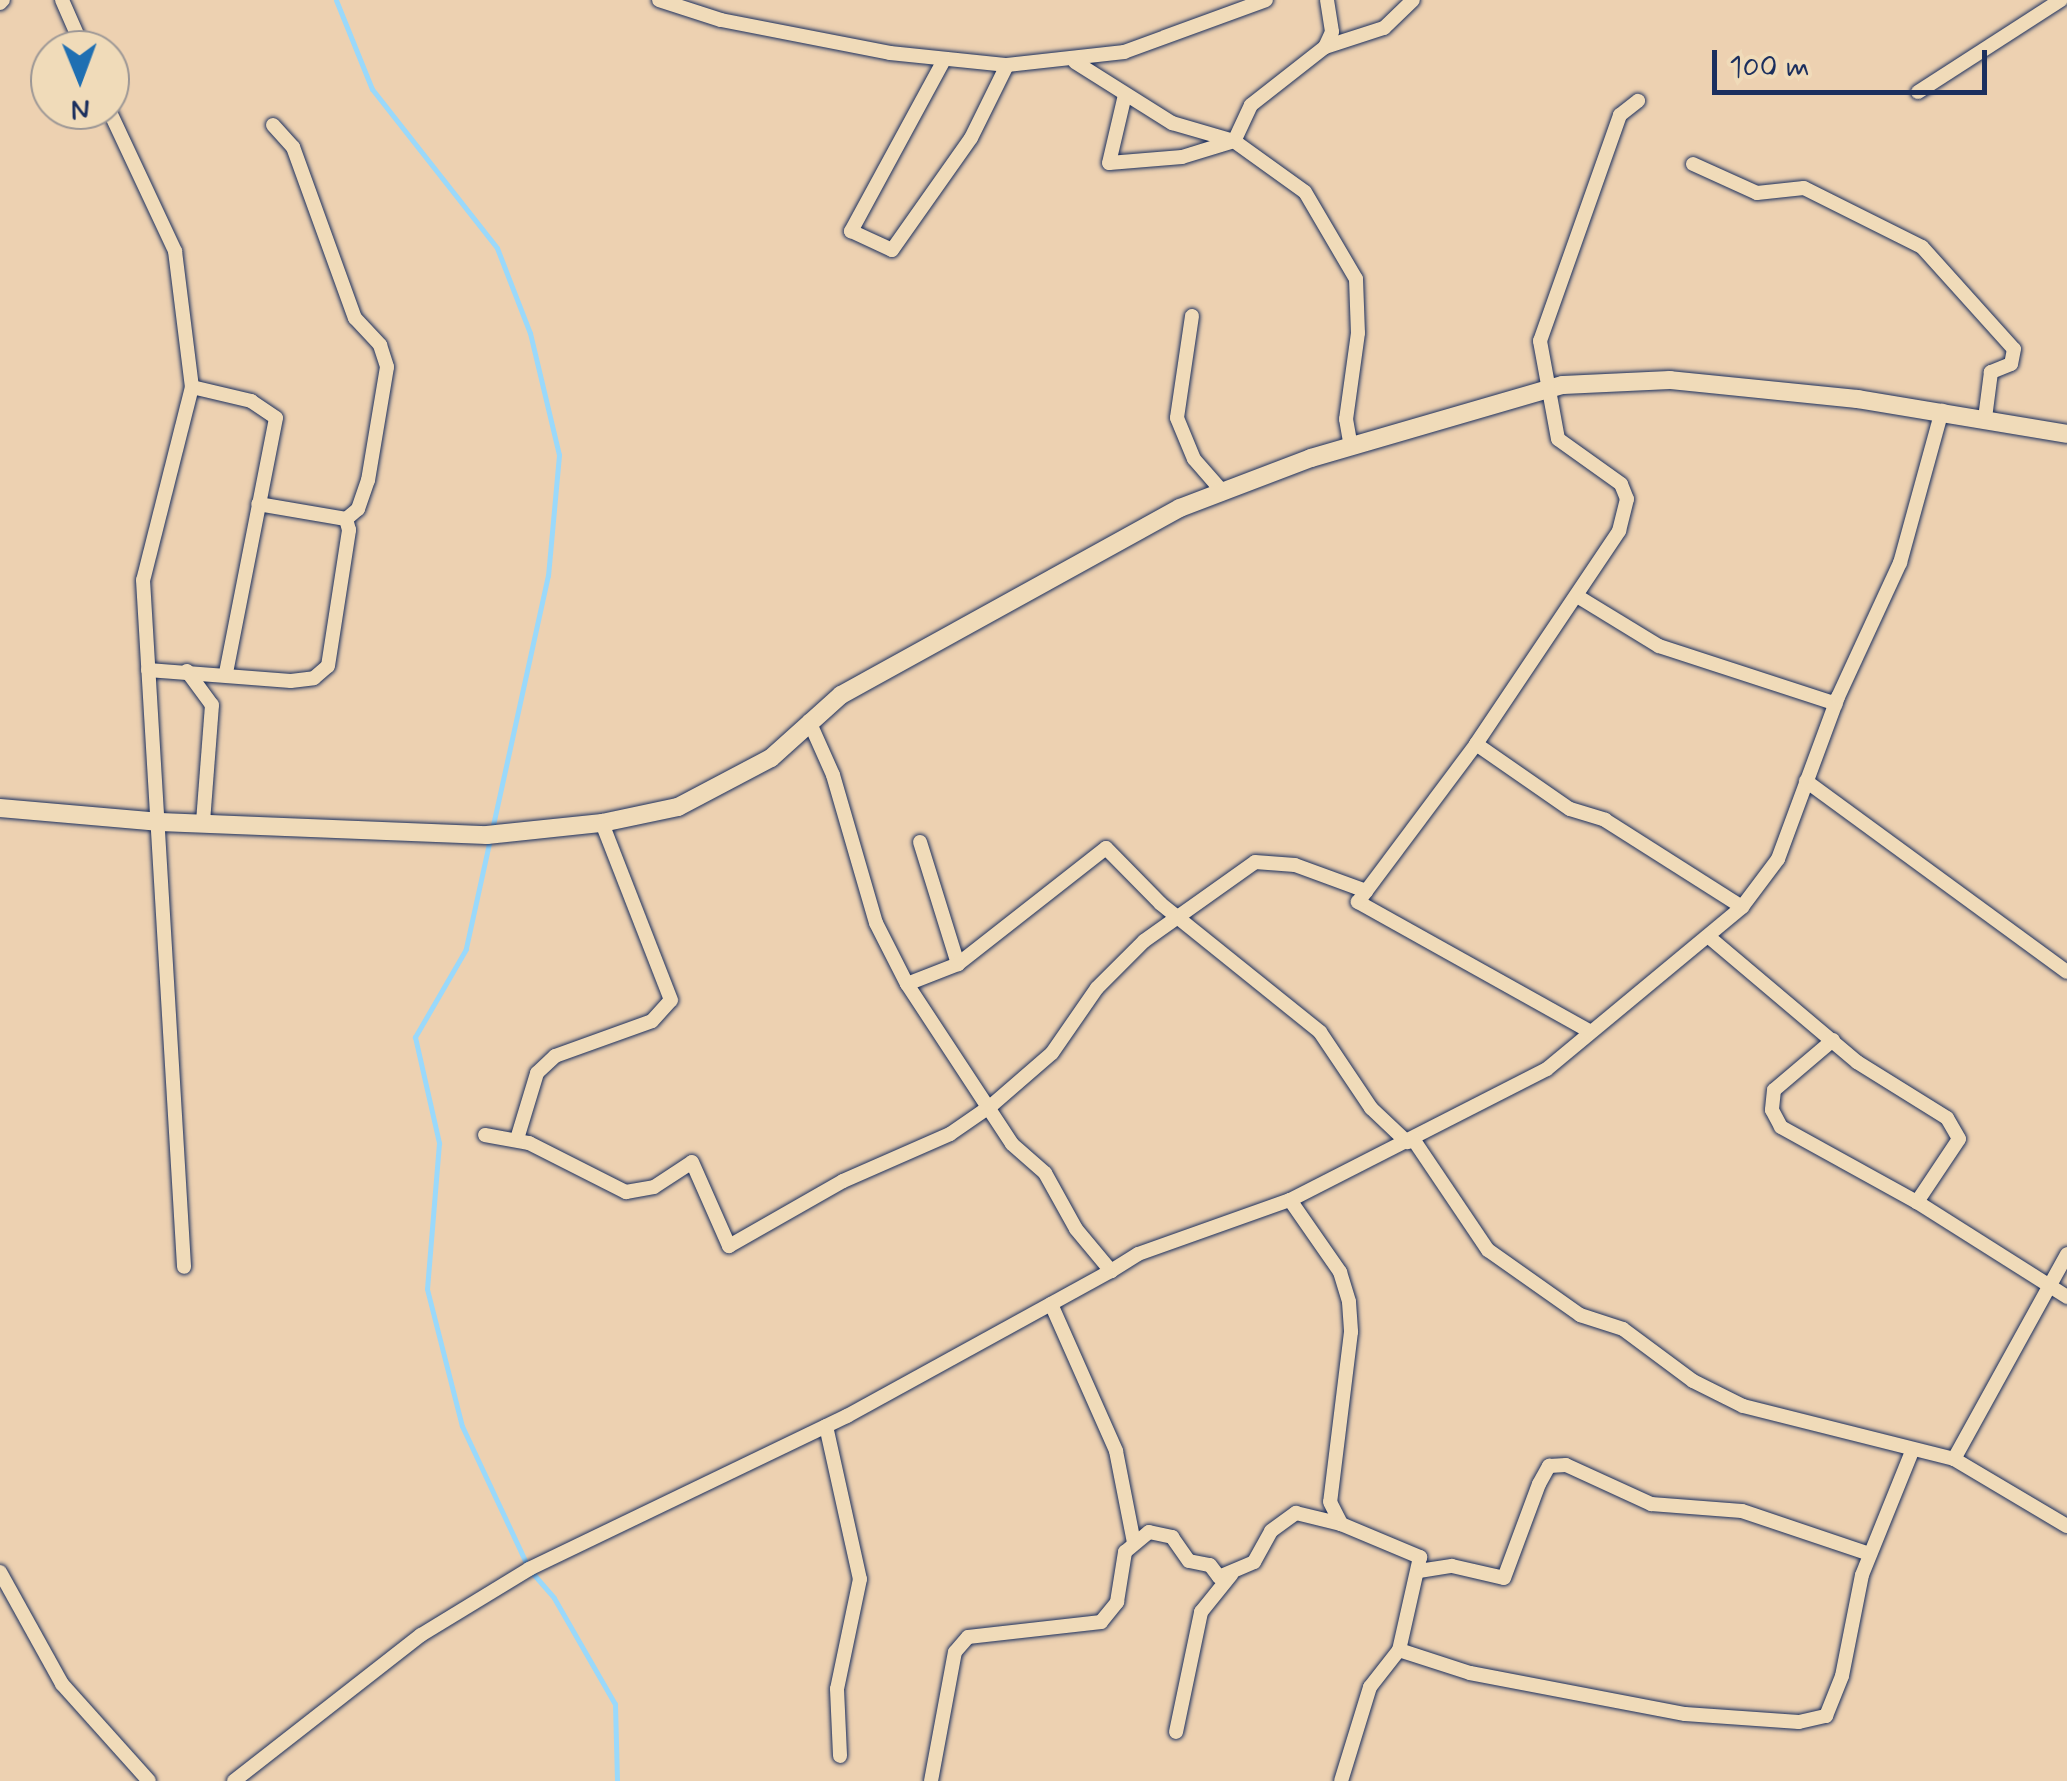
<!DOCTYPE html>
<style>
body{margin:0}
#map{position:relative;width:2067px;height:1781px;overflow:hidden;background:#edd1b1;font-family:Mynerve,sans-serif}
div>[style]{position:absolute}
.stream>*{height:5px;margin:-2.5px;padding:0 2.5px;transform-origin:2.5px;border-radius:2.5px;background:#9ad9fb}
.roads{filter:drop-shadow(0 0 2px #1b2f5e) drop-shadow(0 0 2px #1b2f5e)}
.minor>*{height:14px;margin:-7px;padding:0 7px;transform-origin:7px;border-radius:7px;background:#f0dbb9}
.tertiary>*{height:18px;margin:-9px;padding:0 9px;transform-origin:9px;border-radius:9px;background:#f0dbb9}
span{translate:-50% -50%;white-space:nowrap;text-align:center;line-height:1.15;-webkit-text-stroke:8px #f0dbb9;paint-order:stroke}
.north{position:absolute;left:30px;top:30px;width:100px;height:100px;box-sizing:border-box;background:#f0dbb9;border:2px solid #9b9695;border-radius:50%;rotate:179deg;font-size:28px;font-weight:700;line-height:40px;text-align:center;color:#1b2f5e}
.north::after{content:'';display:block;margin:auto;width:35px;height:45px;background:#1f6fb2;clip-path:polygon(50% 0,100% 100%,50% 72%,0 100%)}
.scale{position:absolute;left:1712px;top:50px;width:275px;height:45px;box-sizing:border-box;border:5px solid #1b2f5e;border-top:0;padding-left:12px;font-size:30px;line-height:35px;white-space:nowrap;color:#1b2f5e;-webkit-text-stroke:8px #f0dbb9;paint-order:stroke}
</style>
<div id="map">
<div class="stream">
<i style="left:336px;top:0;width:96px;rotate:68deg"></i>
<i style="left:372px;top:89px;width:202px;rotate:51.8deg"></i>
<i style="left:497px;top:248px;width:91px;rotate:68.8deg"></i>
<i style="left:530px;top:333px;width:125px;rotate:76.6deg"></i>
<i style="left:559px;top:455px;width:121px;rotate:95.2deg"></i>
<i style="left:548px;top:575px;width:383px;rotate:102.4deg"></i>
<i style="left:466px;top:949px;width:102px;rotate:120.1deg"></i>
<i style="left:415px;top:1037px;width:109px;rotate:77.2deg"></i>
<i style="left:439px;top:1143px;width:146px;rotate:94.7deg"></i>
<i style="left:427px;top:1289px;width:141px;rotate:75.7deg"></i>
<i style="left:462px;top:1426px;width:158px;rotate:64.9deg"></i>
<i style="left:529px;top:1569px;width:38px;rotate:49deg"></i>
<i style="left:554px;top:1598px;width:122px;rotate:60.1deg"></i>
<i style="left:615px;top:1704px;width:77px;rotate:88.5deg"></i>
</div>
<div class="roads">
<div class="minor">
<i style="left:62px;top:0;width:55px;rotate:66.3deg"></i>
<i style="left:659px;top:0;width:65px;rotate:17.9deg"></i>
<i style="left:721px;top:20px;width:172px;rotate:11deg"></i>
<i style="left:890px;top:53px;width:118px;rotate:5.9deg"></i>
<i style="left:1007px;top:65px;width:118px;rotate:-6.3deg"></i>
<i style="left:1124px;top:52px;width:151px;rotate:-20.1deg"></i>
<i style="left:1327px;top:0;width:32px;rotate:81deg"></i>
<i style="left:1332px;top:32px;width:17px;rotate:115deg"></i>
<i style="left:1325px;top:47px;width:94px;rotate:141.9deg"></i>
<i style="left:1251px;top:105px;width:40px;rotate:115deg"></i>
<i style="left:1234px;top:141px;width:87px;rotate:35.7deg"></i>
<i style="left:1305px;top:192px;width:101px;rotate:59.6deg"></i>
<i style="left:1356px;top:279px;width:54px;rotate:87.9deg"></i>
<i style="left:1358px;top:333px;width:87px;rotate:97.9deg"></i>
<i style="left:1346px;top:419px;width:27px;rotate:80deg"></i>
<i style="left:0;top:3px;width:4px;rotate:-45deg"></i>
<i style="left:1325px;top:47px;width:62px;rotate:-17.9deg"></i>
<i style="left:1384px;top:28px;width:40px;rotate:-44deg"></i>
<i style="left:944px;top:60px;width:195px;rotate:118.5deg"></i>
<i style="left:851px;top:231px;width:45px;rotate:24.9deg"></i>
<i style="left:892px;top:250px;width:137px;rotate:-54.8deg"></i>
<i style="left:971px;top:138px;width:81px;rotate:-63.7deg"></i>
<i style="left:1075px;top:62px;width:115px;rotate:32.2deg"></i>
<i style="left:1172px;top:123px;width:65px;rotate:16.2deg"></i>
<i style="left:1234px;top:141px;width:54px;rotate:162.9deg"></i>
<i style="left:1182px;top:157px;width:73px;rotate:175.3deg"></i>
<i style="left:1109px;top:163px;width:70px;rotate:-76.8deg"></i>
<i style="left:1918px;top:92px;width:170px;rotate:-32.8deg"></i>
<i style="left:109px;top:110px;width:156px;rotate:64.9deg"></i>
<i style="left:175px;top:251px;width:137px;rotate:82.9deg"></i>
<i style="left:192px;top:387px;width:199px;rotate:104.2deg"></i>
<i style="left:143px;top:580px;width:688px;rotate:86.58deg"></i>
<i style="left:273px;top:125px;width:30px;rotate:48deg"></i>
<i style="left:293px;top:147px;width:182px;rotate:70.1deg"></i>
<i style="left:355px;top:318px;width:37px;rotate:47deg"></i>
<i style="left:380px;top:345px;width:23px;rotate:72deg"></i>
<i style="left:387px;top:367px;width:115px;rotate:99.5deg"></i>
<i style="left:368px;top:480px;width:31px;rotate:109deg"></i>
<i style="left:358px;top:509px;width:16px;rotate:140deg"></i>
<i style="left:1693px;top:164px;width:70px;rotate:24.4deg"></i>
<i style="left:1757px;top:193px;width:47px;rotate:-6.1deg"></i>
<i style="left:1804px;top:188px;width:132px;rotate:26.6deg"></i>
<i style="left:1922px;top:247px;width:137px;rotate:48deg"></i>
<i style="left:2014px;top:349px;width:15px;rotate:101deg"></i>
<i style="left:2011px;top:364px;width:22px;rotate:158deg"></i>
<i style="left:1991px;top:372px;width:46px;rotate:97.4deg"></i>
<i style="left:1192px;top:316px;width:103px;rotate:98.4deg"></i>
<i style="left:1177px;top:418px;width:44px;rotate:67.5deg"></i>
<i style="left:1194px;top:459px;width:43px;rotate:48.8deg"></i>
<i style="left:192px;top:387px;width:61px;rotate:13.3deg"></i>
<i style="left:251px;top:401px;width:30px;rotate:34deg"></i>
<i style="left:276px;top:418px;width:260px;rotate:101.1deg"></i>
<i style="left:1577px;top:596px;width:96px;rotate:31.4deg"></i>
<i style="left:1659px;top:646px;width:186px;rotate:18.1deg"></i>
<i style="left:148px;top:670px;width:143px;rotate:4.4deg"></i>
<i style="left:291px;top:681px;width:23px;rotate:-7deg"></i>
<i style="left:314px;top:678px;width:18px;rotate:-41deg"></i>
<i style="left:328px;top:666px;width:138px;rotate:-81.2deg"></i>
<i style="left:349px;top:530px;width:11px;rotate:-105deg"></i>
<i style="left:346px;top:519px;width:89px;rotate:-170.3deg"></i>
<i style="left:187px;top:671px;width:42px;rotate:53.7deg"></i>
<i style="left:212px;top:705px;width:118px;rotate:94.4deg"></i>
<i style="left:809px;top:721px;width:59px;rotate:66deg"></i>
<i style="left:833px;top:775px;width:154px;rotate:73.8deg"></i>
<i style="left:876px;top:923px;width:68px;rotate:63.1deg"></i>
<i style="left:907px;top:984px;width:191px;rotate:56.7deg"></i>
<i style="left:1012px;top:1144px;width:44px;rotate:41.3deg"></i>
<i style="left:1045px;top:1173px;width:64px;rotate:61deg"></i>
<i style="left:1076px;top:1229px;width:55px;rotate:50.2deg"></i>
<i style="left:1111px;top:1271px;width:32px;rotate:-32deg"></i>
<i style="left:1138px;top:1254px;width:161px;rotate:-19.6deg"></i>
<i style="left:1290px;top:1200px;width:288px;rotate:-27deg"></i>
<i style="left:1547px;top:1069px;width:254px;rotate:-39.7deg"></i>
<i style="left:1742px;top:907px;width:60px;rotate:-53.1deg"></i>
<i style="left:1778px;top:859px;width:173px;rotate:-69.7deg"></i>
<i style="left:1838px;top:697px;width:148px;rotate:-65.2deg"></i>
<i style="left:1900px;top:563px;width:158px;rotate:-74.6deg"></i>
<i style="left:1476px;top:744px;width:114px;rotate:34.7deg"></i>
<i style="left:1570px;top:809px;width:37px;rotate:17deg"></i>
<i style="left:1605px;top:820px;width:162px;rotate:32.4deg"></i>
<i style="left:1806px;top:781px;width:323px;rotate:36.2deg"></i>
<i style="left:920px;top:842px;width:128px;rotate:72.7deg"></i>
<i style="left:1709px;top:937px;width:194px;rotate:40.2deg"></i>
<i style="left:1857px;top:1062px;width:106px;rotate:31.9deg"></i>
<i style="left:1947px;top:1118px;width:24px;rotate:60deg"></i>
<i style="left:1959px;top:1139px;width:76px;rotate:123.7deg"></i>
<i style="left:1917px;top:1202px;width:178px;rotate:32.3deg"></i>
<i style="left:907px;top:984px;width:55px;rotate:-21.4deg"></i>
<i style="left:958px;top:964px;width:188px;rotate:-38.1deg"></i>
<i style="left:1106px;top:848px;width:78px;rotate:45.5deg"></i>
<i style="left:1161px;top:904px;width:204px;rotate:38.8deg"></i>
<i style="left:1320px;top:1032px;width:92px;rotate:56.1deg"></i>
<i style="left:1371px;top:1108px;width:50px;rotate:43.4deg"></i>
<i style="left:1589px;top:1031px;width:265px;rotate:-150.8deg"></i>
<i style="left:1358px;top:902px;width:197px;rotate:-53.2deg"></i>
<i style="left:1476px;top:744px;width:257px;rotate:-56.1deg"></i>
<i style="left:1619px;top:531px;width:33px;rotate:-76deg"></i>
<i style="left:1627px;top:499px;width:16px;rotate:-112deg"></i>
<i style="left:1621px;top:484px;width:77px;rotate:-144.5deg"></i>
<i style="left:1558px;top:439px;width:100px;rotate:-100.4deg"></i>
<i style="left:1540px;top:341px;width:240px;rotate:-70.5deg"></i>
<i style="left:1620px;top:115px;width:23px;rotate:-38deg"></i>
<i style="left:1833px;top:1040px;width:77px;rotate:139.7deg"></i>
<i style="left:1774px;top:1090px;width:20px;rotate:96deg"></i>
<i style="left:1772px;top:1110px;width:19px;rotate:62deg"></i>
<i style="left:1781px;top:1127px;width:155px;rotate:28.9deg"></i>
<i style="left:485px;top:1135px;width:45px;rotate:10.3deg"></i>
<i style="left:529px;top:1143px;width:109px;rotate:26.8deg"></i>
<i style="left:626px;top:1192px;width:28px;rotate:-10deg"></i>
<i style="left:654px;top:1187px;width:45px;rotate:-33.3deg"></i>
<i style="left:692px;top:1162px;width:92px;rotate:66.2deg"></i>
<i style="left:729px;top:1246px;width:131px;rotate:-29.7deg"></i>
<i style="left:843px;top:1181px;width:117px;rotate:-23.7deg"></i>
<i style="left:950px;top:1134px;width:51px;rotate:-34.6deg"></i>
<i style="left:992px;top:1105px;width:79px;rotate:-40.9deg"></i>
<i style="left:1052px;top:1053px;width:79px;rotate:-55.3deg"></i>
<i style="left:1097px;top:988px;width:66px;rotate:-45deg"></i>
<i style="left:1144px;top:941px;width:136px;rotate:-35.4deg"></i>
<i style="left:1255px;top:862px;width:40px;rotate:4.3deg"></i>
<i style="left:1295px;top:865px;width:76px;rotate:20.1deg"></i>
<i style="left:517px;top:1139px;width:69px;rotate:-73.1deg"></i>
<i style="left:537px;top:1073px;width:25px;rotate:-43deg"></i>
<i style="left:555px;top:1056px;width:103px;rotate:-19.8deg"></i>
<i style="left:652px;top:1021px;width:28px;rotate:-48deg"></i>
<i style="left:671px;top:1000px;width:190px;rotate:-111.3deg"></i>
<i style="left:1413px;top:1139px;width:134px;rotate:56deg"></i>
<i style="left:1488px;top:1250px;width:113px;rotate:35.2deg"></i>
<i style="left:1580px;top:1315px;width:45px;rotate:18deg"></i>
<i style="left:1623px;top:1329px;width:87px;rotate:36.6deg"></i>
<i style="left:1693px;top:1381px;width:56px;rotate:26.6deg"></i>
<i style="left:1743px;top:1406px;width:218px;rotate:14.1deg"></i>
<i style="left:1954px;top:1459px;width:131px;rotate:30.7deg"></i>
<i style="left:1290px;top:1200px;width:88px;rotate:55.2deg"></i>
<i style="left:1340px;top:1272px;width:31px;rotate:73deg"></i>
<i style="left:1349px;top:1302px;width:30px;rotate:86deg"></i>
<i style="left:1351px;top:1332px;width:171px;rotate:97deg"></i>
<i style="left:1330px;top:1502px;width:25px;rotate:63deg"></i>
<i style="left:1341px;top:1524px;width:86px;rotate:22.7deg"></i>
<i style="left:1420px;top:1557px;width:95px;rotate:102.7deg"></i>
<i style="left:1399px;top:1650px;width:47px;rotate:128.1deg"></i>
<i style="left:1370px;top:1687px;width:98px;rotate:107.1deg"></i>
<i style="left:1051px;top:1304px;width:161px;rotate:66.1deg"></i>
<i style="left:1116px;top:1451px;width:94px;rotate:78.9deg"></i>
<i style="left:826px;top:1426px;width:157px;rotate:77.5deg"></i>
<i style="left:860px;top:1579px;width:112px;rotate:101.8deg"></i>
<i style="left:837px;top:1689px;width:67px;rotate:87.4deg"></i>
<i style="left:1954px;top:1459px;width:234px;rotate:-61.1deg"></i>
<i style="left:1419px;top:1571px;width:33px;rotate:-9deg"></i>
<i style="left:1452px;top:1566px;width:53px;rotate:13deg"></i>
<i style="left:1504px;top:1578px;width:100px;rotate:-69.6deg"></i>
<i style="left:1539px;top:1484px;width:21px;rotate:-61deg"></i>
<i style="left:1549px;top:1466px;width:17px;rotate:-3deg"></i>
<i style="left:1566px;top:1465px;width:94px;rotate:24.6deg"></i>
<i style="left:1651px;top:1504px;width:91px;rotate:4.4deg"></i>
<i style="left:1742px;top:1511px;width:135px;rotate:18.6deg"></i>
<i style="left:0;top:1572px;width:128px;rotate:61deg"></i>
<i style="left:62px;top:1684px;width:130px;rotate:48.1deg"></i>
<i style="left:1399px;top:1650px;width:75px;rotate:17.9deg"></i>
<i style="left:1470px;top:1673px;width:219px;rotate:10.8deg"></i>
<i style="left:1685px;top:1714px;width:114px;rotate:4deg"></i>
<i style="left:1799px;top:1722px;width:28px;rotate:-13deg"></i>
<i style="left:1826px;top:1716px;width:43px;rotate:-68.2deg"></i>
<i style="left:1842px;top:1676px;width:103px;rotate:-78.8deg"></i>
<i style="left:1862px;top:1575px;width:134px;rotate:-68deg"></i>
<i style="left:1176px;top:1732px;width:123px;rotate:-78.2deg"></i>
<i style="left:1201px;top:1612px;width:48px;rotate:-51deg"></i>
<i style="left:234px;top:1781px;width:237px;rotate:-38deg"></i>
<i style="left:421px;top:1635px;width:127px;rotate:-31.4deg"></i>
<i style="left:529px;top:1569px;width:353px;rotate:-25.7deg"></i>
<i style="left:847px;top:1416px;width:301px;rotate:-28.8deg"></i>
<i style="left:931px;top:1781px;width:131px;rotate:-79.5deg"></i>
<i style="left:955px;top:1652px;width:20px;rotate:-49deg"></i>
<i style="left:968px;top:1637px;width:134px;rotate:-6.4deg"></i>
<i style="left:1101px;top:1622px;width:26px;rotate:-51deg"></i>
<i style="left:1117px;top:1602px;width:51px;rotate:-80.9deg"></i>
<i style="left:1125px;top:1552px;width:31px;rotate:-40deg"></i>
<i style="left:1149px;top:1532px;width:24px;rotate:12deg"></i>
<i style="left:1172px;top:1537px;width:29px;rotate:55deg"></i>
<i style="left:1189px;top:1561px;width:21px;rotate:11deg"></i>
<i style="left:1210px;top:1565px;width:15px;rotate:53deg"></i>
<i style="left:1219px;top:1577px;width:38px;rotate:-23deg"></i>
<i style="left:1254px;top:1562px;width:35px;rotate:-61deg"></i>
<i style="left:1271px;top:1531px;width:31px;rotate:-36deg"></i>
<i style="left:1296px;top:1513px;width:46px;rotate:13.7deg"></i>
</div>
<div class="tertiary">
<i style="left:0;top:808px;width:161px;rotate:5deg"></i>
<i style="left:160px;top:822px;width:327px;rotate:2.3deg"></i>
<i style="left:487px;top:835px;width:116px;rotate:-6deg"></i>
<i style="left:602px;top:823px;width:78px;rotate:-11.9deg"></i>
<i style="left:678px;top:807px;width:105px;rotate:-27.8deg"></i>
<i style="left:771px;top:758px;width:94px;rotate:-42deg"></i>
<i style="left:841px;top:695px;width:387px;rotate:-28.9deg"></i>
<i style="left:1180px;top:508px;width:140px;rotate:-20.9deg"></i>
<i style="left:1311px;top:458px;width:262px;rotate:-16.2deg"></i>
<i style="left:1563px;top:385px;width:107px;rotate:-2.7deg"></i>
<i style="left:1670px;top:380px;width:189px;rotate:5.8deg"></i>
<i style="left:1858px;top:399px;width:212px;rotate:9.5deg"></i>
</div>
</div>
<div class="north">N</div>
<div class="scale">100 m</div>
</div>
